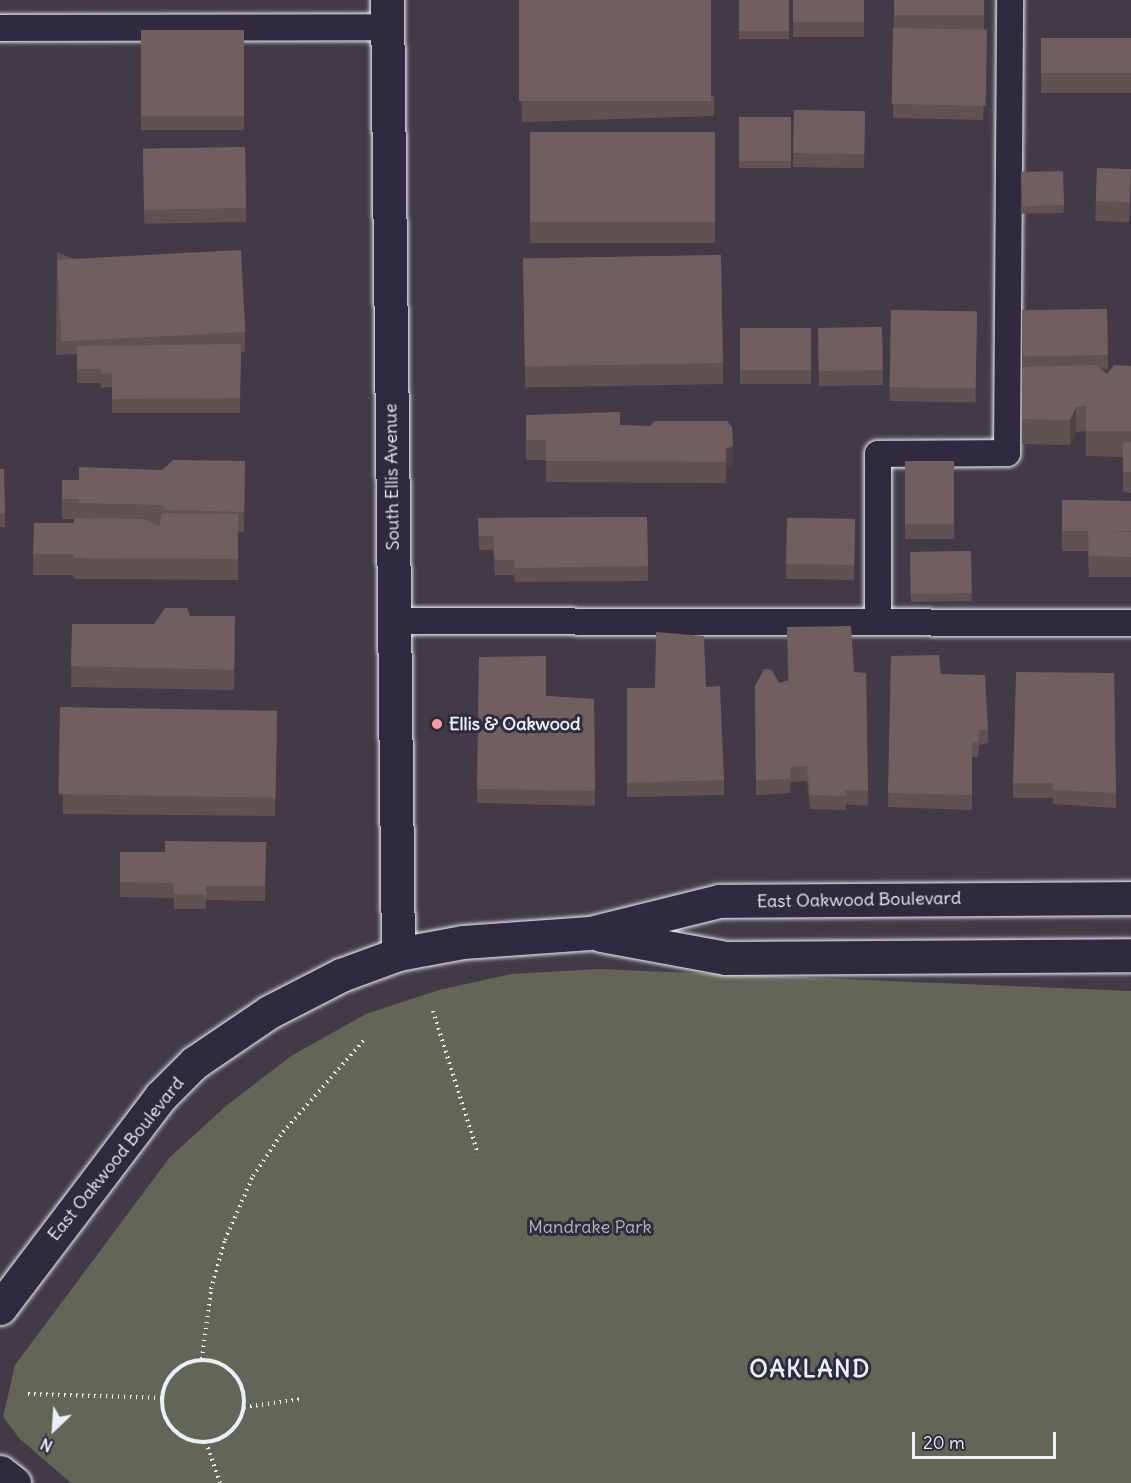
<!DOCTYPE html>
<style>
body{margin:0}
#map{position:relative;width:1131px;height:1483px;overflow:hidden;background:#423a47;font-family:Delius,sans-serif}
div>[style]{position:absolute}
.green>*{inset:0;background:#636557}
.path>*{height:4px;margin-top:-2px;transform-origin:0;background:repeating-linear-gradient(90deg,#e8f1f8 0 1.5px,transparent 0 6px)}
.path>.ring{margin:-2px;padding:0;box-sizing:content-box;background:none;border:4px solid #e8f1f8;border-radius:50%}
.roads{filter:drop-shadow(0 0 2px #e8f1f8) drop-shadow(0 0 2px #e8f1f8)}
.service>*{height:26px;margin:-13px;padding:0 13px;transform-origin:13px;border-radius:13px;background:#2f2a3d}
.minor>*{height:33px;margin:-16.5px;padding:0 16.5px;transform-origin:16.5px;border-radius:16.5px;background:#2f2a3d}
.tertiary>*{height:33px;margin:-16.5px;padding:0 16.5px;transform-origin:16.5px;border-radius:16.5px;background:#2f2a3d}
.secondary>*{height:33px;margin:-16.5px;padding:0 16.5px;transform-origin:16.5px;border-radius:16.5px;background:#2f2a3d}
.wall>*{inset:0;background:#605251;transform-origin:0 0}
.shaded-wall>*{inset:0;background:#4e4242}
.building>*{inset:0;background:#705f5e;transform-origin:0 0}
.dots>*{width:16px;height:16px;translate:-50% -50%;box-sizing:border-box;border:3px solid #2f2a3d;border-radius:50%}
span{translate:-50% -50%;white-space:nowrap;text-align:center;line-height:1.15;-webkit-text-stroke:6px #2f2a3d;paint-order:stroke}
.street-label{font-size:18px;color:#e8f1f8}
.poi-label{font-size:18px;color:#e8f1f8;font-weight:700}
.left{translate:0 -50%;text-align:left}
.park-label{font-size:18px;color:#b3b9b8}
.district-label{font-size:24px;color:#e8f1f8;font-weight:700;letter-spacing:1.5px}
.north{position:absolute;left:24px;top:1399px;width:60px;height:60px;-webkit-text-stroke:4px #2f2a3d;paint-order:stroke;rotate:205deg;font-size:16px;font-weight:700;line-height:24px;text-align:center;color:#e8f1f8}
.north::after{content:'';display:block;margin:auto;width:21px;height:27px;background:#e8f1f8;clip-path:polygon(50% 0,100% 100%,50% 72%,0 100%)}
.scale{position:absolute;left:912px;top:1432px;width:144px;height:27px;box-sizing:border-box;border:3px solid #e8f1f8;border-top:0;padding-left:8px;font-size:18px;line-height:21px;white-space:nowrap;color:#e8f1f8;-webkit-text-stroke:4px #2f2a3d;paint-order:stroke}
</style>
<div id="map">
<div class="green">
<i style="clip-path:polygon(599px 969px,1131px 991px,1131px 1483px,71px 1483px,20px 1439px,3px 1417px,15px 1365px,170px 1157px,226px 1106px,291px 1056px,366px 1014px,439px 990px,511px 974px)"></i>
</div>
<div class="path">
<i style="left:433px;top:1011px;width:150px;rotate:72.5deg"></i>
<i style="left:202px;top:1359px;width:71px;rotate:-82.7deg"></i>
<i style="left:211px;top:1289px;width:51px;rotate:-74.1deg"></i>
<i style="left:225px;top:1240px;width:70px;rotate:-66.4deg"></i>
<i style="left:253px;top:1176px;width:53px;rotate:-55.7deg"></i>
<i style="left:283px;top:1132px;width:124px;rotate:-48.6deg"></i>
<i class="ring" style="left:162px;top:1360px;width:78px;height:78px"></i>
<i style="left:28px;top:1394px;width:134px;rotate:1.7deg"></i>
<i style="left:244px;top:1407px;width:59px;rotate:-7.9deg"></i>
<i style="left:206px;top:1442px;width:43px;rotate:71.1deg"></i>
</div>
<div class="roads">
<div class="service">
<i style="left:0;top:28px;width:388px;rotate:-0.1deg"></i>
<i style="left:394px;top:621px;width:737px;rotate:0.16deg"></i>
<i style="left:878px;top:622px;width:168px;rotate:-90deg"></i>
<i style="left:878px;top:454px;width:129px;rotate:-0.4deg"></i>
<i style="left:1007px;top:453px;width:453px;rotate:-89.6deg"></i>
</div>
<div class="minor">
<i style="left:387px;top:0;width:954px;rotate:89.34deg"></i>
</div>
<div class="tertiary">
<i style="left:601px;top:935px;width:127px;rotate:10.4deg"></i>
<i style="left:726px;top:958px;width:405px;rotate:-0.4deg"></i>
<i style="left:0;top:1308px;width:265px;rotate:-52.8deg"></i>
<i style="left:160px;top:1097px;width:48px;rotate:-45deg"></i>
<i style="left:194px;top:1063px;width:91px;rotate:-34.2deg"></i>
<i style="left:269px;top:1012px;width:81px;rotate:-27.2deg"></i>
<i style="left:341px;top:975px;width:61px;rotate:-20.2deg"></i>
<i style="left:398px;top:954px;width:66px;rotate:-10.5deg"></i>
<i style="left:463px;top:942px;width:127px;rotate:-4.1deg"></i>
<i style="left:590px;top:933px;width:133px;rotate:-13.9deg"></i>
<i style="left:719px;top:901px;width:412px;rotate:-0.4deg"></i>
</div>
<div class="secondary">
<i style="left:0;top:1472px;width:18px;rotate:38deg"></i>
</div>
</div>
<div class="wall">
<i style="clip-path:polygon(519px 0,714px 96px,714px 116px,522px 122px)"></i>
<i style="left:739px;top:0;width:50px;height:39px"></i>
<i style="left:793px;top:0;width:71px;height:37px"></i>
<i style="clip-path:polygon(894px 0,984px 0,984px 30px,987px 44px,983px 120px,893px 118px)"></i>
<i style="left:244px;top:30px;width:100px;height:103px;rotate:90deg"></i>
<i style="left:1041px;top:38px;width:90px;height:55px"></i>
<i style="left:794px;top:110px;width:71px;height:57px;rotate:1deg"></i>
<i style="left:739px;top:117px;width:52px;height:51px"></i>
<i style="left:530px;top:132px;width:185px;height:111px"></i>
<i style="left:245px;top:147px;width:75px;height:102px;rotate:89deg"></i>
<i style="left:1097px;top:168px;width:34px;height:53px;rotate:2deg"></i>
<i style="left:1063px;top:171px;width:42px;height:42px;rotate:89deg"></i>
<i style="clip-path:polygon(57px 252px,245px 332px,245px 352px,241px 352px,240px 413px,112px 413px,112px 387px,101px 388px,101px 383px,77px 383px,77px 354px,56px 355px)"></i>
<i style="left:721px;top:255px;width:129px;height:198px;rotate:89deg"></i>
<i style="clip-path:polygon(1107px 309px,1108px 369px,1102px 369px,1107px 374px,1131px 366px,1131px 493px,1123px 492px,1123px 457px,1086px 456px,1086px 431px,1076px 432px,1070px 445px,1022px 444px,1022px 310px)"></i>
<i style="left:891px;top:310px;width:86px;height:91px;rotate:1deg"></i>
<i style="left:882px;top:327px;width:58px;height:64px;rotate:89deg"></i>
<i style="left:740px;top:328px;width:71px;height:56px"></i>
<i style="clip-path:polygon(526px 415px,620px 425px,650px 426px,655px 421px,733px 467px,726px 470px,726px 483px,546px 482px,546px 460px,526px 460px)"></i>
<i style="clip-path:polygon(245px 461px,244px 532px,238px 532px,238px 580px,74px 579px,73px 575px,33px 575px,33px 554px,74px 523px,74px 519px,62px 519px,62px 480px,79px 480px)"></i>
<i style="left:905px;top:461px;width:49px;height:78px"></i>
<i style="clip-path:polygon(0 469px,5px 513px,5px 527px,0 527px)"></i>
<i style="clip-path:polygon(1062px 500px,1131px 501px,1131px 577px,1089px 577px,1088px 551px,1062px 551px)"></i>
<i style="clip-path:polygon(647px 517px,648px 581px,515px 582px,514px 575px,495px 575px,493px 550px,479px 550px,478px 518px)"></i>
<i style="left:855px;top:519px;width:61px;height:68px;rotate:91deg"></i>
<i style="left:971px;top:551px;width:50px;height:61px;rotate:89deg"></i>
<i style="clip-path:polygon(190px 616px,235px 637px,234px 690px,71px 687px,72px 624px,154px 624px)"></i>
<i style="clip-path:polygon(787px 627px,854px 672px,866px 673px,868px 806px,846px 804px,846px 810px,810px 809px,807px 781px,791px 782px,790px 793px,756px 795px,755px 686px,779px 683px,788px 681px)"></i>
<i style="clip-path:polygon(891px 656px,941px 674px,988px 729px,988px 743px,979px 745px,978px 757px,972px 757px,972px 810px,888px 807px)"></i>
<i style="clip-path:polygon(479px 657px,546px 696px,594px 699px,595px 806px,477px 803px)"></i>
<i style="clip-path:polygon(1114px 673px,1116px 808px,1053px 804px,1053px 798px,1013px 798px,1013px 783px)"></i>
<i style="clip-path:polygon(706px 687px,724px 780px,724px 795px,627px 797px,627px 688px)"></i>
<i style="clip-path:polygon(60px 707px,277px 730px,275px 816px,63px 814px)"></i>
<i style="clip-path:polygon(266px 842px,265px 901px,206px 900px,206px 909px,174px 909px,174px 898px,120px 897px,120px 852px,165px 852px)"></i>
</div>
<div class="shaded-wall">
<i style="clip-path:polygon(987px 30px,987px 44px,983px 120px,983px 105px)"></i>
<i style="clip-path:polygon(1076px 407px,1076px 432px,1070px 445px,1070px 420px)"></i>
<i style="clip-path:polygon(733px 446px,733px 467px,726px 470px,726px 483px,726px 449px)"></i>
</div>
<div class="building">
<i style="left:519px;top:0;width:192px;height:101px"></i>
<i style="left:739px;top:0;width:50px;height:31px"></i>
<i style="left:793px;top:0;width:71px;height:22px"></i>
<i style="left:894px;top:0;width:90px;height:15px"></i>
<i style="left:893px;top:28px;width:94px;height:76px;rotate:1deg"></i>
<i style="left:244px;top:30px;width:86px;height:103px;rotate:90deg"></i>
<i style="left:1041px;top:38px;width:90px;height:35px"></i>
<i style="left:794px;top:110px;width:71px;height:43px;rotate:1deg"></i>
<i style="left:739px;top:117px;width:52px;height:44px"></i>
<i style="left:530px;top:132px;width:185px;height:90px"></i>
<i style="left:245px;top:147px;width:61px;height:102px;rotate:89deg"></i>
<i style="left:1097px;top:168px;width:34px;height:33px;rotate:2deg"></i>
<i style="left:1063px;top:171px;width:34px;height:42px;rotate:88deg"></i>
<i style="left:241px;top:250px;width:82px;height:184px;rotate:87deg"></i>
<i style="left:721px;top:255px;width:108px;height:198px;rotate:89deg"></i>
<i style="left:1107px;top:309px;width:46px;height:85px;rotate:89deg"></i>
<i style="left:891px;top:310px;width:86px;height:77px;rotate:1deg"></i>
<i style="left:882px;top:327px;width:43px;height:64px;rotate:89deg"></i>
<i style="left:740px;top:328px;width:71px;height:42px"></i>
<i style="clip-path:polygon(241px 344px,240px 398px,112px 399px,112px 373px,101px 374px,101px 369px,77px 369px,77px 346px)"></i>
<i style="clip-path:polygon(1096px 365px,1107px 374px,1114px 365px,1131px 366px,1131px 431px,1086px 431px,1086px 406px,1076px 407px,1070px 420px,1022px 419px,1022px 367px)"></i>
<i style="clip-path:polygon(620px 412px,620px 425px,650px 426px,655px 421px,727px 421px,732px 427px,733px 446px,726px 449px,726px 462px,546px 461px,546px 440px,526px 440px,526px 415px)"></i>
<i style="left:1123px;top:442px;width:8px;height:30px"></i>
<i style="clip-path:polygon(173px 460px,245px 461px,244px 512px,166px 510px,163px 505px,79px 503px,79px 499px,62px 499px,62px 480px,79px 480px,79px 467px,162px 470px)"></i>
<i style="left:905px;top:461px;width:49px;height:63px"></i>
<i style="clip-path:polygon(0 469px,4px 469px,5px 513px,0 513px)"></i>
<i style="clip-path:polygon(1062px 500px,1131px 501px,1131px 531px,1094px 531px,1131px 532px,1131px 557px,1089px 556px,1088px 531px,1062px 531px)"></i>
<i style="clip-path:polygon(162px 513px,238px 514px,238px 559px,74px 558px,73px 554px,33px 554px,34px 523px,74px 523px,74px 518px,145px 519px,159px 527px)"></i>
<i style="clip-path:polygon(647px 517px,648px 566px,515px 568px,514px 560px,495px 560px,493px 536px,479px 536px,478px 518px)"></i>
<i style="left:855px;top:519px;width:46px;height:68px;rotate:91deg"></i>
<i style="left:971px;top:551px;width:42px;height:61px;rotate:89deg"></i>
<i style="clip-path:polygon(165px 608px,187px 608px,190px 616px,235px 616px,234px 670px,71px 666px,72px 624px,154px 624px)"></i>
<i style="clip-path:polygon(851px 626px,854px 672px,866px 673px,868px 791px,845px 790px,846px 796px,810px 795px,807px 766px,791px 767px,790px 779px,756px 780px,755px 686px,764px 669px,772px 670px,779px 683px,789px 680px,787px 627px)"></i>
<i style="clip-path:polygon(656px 632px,704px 636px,706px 687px,720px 686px,724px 780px,627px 783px,627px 688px,655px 688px)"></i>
<i style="clip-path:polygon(939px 655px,941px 674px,985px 675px,988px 729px,979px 730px,978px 742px,972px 743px,972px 795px,888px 793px,891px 656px)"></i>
<i style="clip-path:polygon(546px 656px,546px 696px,594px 699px,595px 791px,477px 789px,479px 657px)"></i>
<i style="clip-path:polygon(1016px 672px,1114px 673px,1116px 793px,1053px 790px,1053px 783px,1013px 783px)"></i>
<i style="left:60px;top:707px;width:217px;height:87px;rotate:1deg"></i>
<i style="clip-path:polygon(165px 841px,266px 842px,265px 886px,206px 886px,206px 895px,174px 894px,174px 883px,120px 882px,120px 852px,165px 852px)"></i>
</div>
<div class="dots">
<i style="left:437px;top:724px;background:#ff9aa2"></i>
</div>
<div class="street-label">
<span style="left:392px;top:477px;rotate:-91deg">South Ellis Avenue</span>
<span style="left:859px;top:900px;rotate:-1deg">East Oakwood Boulevard</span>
<span style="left:116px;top:1159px;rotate:-51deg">East Oakwood Boulevard</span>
</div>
<div class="poi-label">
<span class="left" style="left:449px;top:724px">Ellis &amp; Oakwood</span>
</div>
<div class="park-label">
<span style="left:590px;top:1227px">Mandrake Park</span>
</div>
<div class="district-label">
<span style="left:810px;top:1369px">OAKLAND</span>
</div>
<div class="north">N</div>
<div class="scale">20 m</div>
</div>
